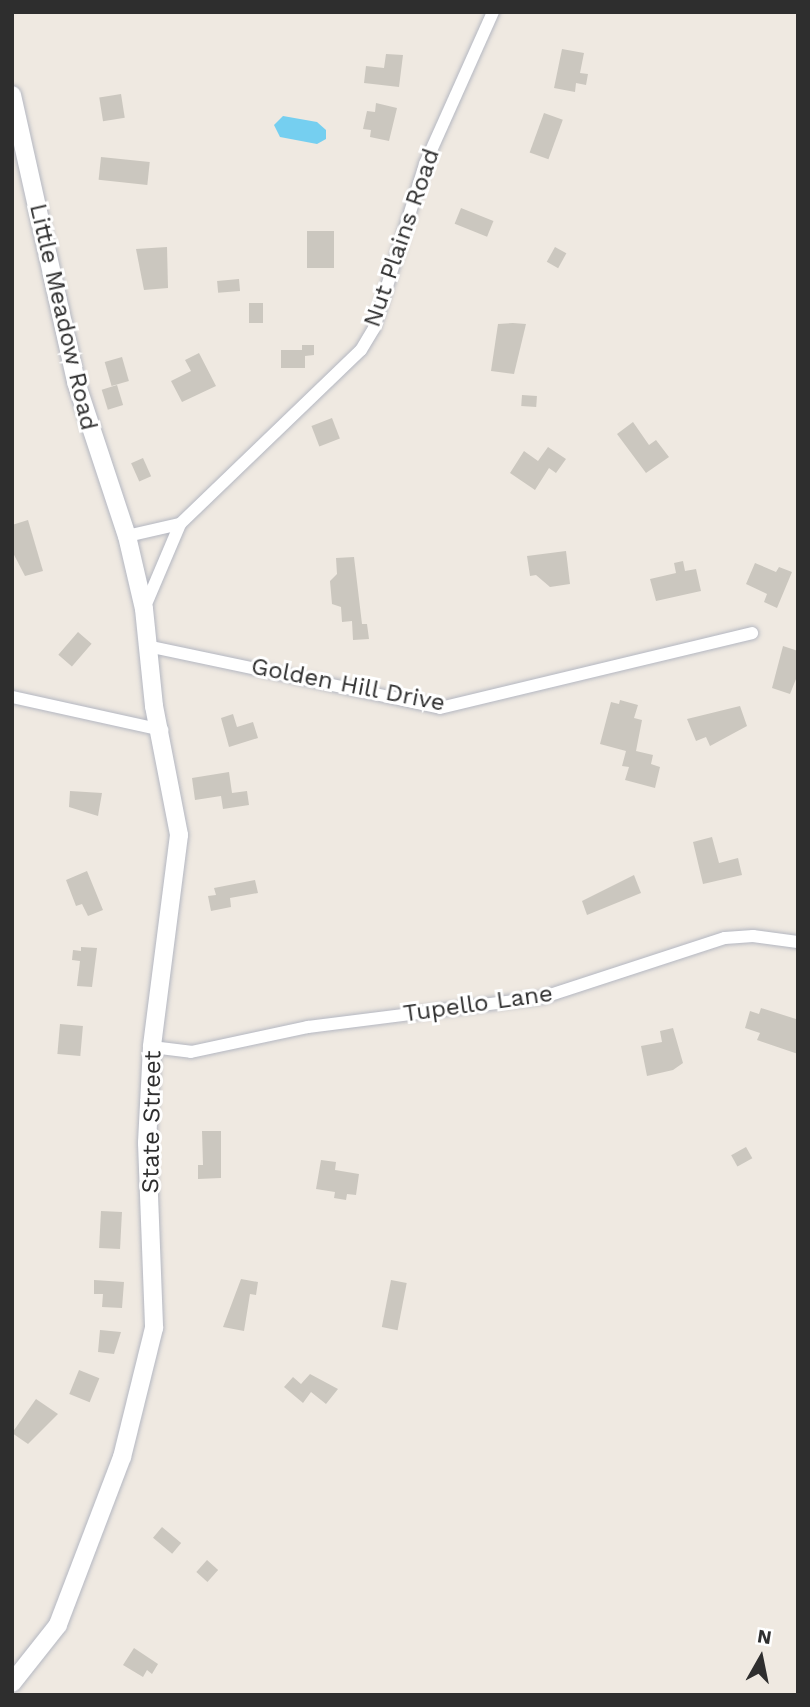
<!DOCTYPE html>
<style>
body{margin:0}
#map{position:relative;width:810px;height:1707px;overflow:hidden;background:#efe9e1;font-family:"Work Sans",sans-serif}
div>[style]{position:absolute}
.water>*{inset:0;background:#75cff0}
.building>*{inset:0;background:#cbc7bf;transform-origin:0 0}
.roads{filter:drop-shadow(0 0 2px #b4b7c1) drop-shadow(0 0 2px #b4b7c1)}
.street>*{height:12px;margin:-6px;padding:0 6px;transform-origin:6px;border-radius:6px;background:#fff}
.secondary>*{height:18px;margin:-9px;padding:0 9px;transform-origin:9px;border-radius:9px;background:#fff}
span{translate:-50% -50%;white-space:nowrap;text-align:center;line-height:1.15;-webkit-text-stroke:6px #fff;paint-order:stroke}
.street-label{font-size:24px;color:#2e2e2e}
.frame{position:absolute;inset:0;border:14px solid #2e2e2e;pointer-events:none}
.north{position:absolute;left:726px;top:1623px;width:70px;height:70px;-webkit-text-stroke:5px #fff;paint-order:stroke;rotate:9deg;font-size:19px;font-weight:700;line-height:28px;text-align:center;color:#2e2e2e}
.north::after{content:'';display:block;margin:auto;width:24px;height:32px;background:#2e2e2e;clip-path:polygon(50% 0,100% 100%,50% 72%,0 100%)}
</style>
<div id="map">
<div class="water">
<i style="clip-path:polygon(283px 116px,317px 122px,326px 130px,326px 139px,317px 144px,280px 137px,274px 125px)"></i>
</div>
<div class="building">
<i style="clip-path:polygon(562px 49px,584px 53px,580px 73px,588px 74px,586px 85px,576px 83px,575px 92px,554px 88px)"></i>
<i style="clip-path:polygon(386px 54px,403px 55px,399px 87px,364px 83px,366px 66px,384px 68px)"></i>
<i style="left:121px;top:94px;width:24px;height:22px;rotate:81deg"></i>
<i style="clip-path:polygon(376px 103px,397px 108px,389px 141px,370px 137px,371px 130px,363px 129px,367px 111px,375px 112px)"></i>
<i style="left:544px;top:113px;width:20px;height:42px;rotate:20deg"></i>
<i style="left:101px;top:157px;width:49px;height:23px;rotate:6deg"></i>
<i style="left:461px;top:208px;width:35px;height:17px;rotate:22deg"></i>
<i style="left:334px;top:231px;width:37px;height:27px;rotate:90deg"></i>
<i style="clip-path:polygon(167px 247px,168px 288px,144px 290px,136px 249px)"></i>
<i style="left:555px;top:247px;width:13px;height:17px;rotate:29deg"></i>
<i style="left:239px;top:279px;width:12px;height:22px;rotate:85deg"></i>
<i style="left:263px;top:303px;width:20px;height:14px;rotate:90deg"></i>
<i style="clip-path:polygon(513px 323px,526px 324px,514px 374px,491px 371px,498px 324px)"></i>
<i style="clip-path:polygon(302px 345px,314px 345px,314px 355px,305px 356px,305px 368px,281px 368px,281px 350px,302px 350px)"></i>
<i style="clip-path:polygon(199px 353px,216px 386px,182px 402px,171px 381px,191px 371px,185px 360px)"></i>
<i style="left:122px;top:357px;width:25px;height:18px;rotate:74deg"></i>
<i style="left:117px;top:385px;width:21px;height:16px;rotate:73deg"></i>
<i style="left:522px;top:395px;width:15px;height:11px;rotate:4deg"></i>
<i style="left:332px;top:418px;width:22px;height:22px;rotate:69deg"></i>
<i style="clip-path:polygon(633px 422px,649px 445px,656px 440px,669px 457px,646px 473px,617px 434px)"></i>
<i style="clip-path:polygon(548px 447px,566px 459px,556px 473px,549px 468px,535px 490px,510px 473px,524px 451px,538px 461px)"></i>
<i style="left:143px;top:458px;width:20px;height:13px;rotate:66deg"></i>
<i style="clip-path:polygon(28px 520px,43px 571px,25px 576px,12px 551px,12px 525px)"></i>
<i style="clip-path:polygon(566px 551px,570px 584px,550px 587px,536px 575px,530px 576px,527px 556px)"></i>
<i style="clip-path:polygon(354px 557px,362px 624px,367px 624px,369px 639px,353px 640px,352px 621px,342px 622px,341px 607px,332px 604px,330px 581px,337px 574px,336px 558px)"></i>
<i style="clip-path:polygon(683px 561px,685px 571px,696px 569px,701px 591px,656px 601px,650px 579px,676px 573px,674px 563px)"></i>
<i style="clip-path:polygon(755px 563px,776px 572px,779px 567px,792px 572px,777px 608px,764px 602px,767px 594px,746px 584px)"></i>
<i style="left:78px;top:632px;width:18px;height:30px;rotate:41deg"></i>
<i style="clip-path:polygon(783px 646px,798px 651px,798px 674px,790px 694px,772px 688px)"></i>
<i style="clip-path:polygon(620px 700px,638px 705px,634px 718px,642px 720px,636px 751px,653px 755px,651px 764px,660px 767px,655px 788px,625px 780px,629px 767px,622px 766px,626px 751px,600px 744px,611px 702px,619px 704px)"></i>
<i style="clip-path:polygon(740px 706px,747px 726px,710px 746px,706px 737px,696px 741px,687px 719px)"></i>
<i style="clip-path:polygon(233px 714px,237px 727px,253px 722px,258px 738px,229px 747px,221px 718px)"></i>
<i style="clip-path:polygon(229px 772px,232px 793px,247px 791px,249px 805px,223px 809px,221px 796px,195px 800px,192px 778px)"></i>
<i style="clip-path:polygon(70px 791px,102px 793px,98px 816px,69px 807px)"></i>
<i style="clip-path:polygon(712px 837px,719px 863px,738px 858px,742px 875px,703px 884px,693px 842px)"></i>
<i style="clip-path:polygon(87px 871px,103px 910px,88px 916px,82px 904px,76px 906px,66px 880px)"></i>
<i style="clip-path:polygon(634px 875px,641px 893px,587px 915px,582px 901px)"></i>
<i style="clip-path:polygon(255px 880px,258px 893px,230px 898px,231px 907px,211px 911px,208px 896px,216px 895px,214px 888px)"></i>
<i style="clip-path:polygon(81px 947px,97px 948px,92px 987px,77px 986px,80px 961px,72px 960px,73px 950px,81px 951px)"></i>
<i style="clip-path:polygon(761px 1008px,796px 1019px,798px 1054px,757px 1040px,760px 1033px,745px 1028px,750px 1011px,759px 1014px)"></i>
<i style="left:60px;top:1024px;width:23px;height:30px;rotate:5deg"></i>
<i style="clip-path:polygon(673px 1028px,683px 1063px,673px 1070px,647px 1076px,641px 1046px,662px 1042px,660px 1031px)"></i>
<i style="clip-path:polygon(202px 1131px,221px 1131px,221px 1178px,198px 1179px,198px 1165px,203px 1165px)"></i>
<i style="left:746px;top:1147px;width:13px;height:17px;rotate:61deg"></i>
<i style="clip-path:polygon(321px 1160px,336px 1162px,335px 1170px,359px 1174px,356px 1195px,347px 1194px,346px 1200px,334px 1198px,335px 1192px,316px 1189px)"></i>
<i style="left:101px;top:1211px;width:21px;height:37px;rotate:3deg"></i>
<i style="clip-path:polygon(241px 1279px,258px 1282px,256px 1295px,250px 1294px,244px 1331px,223px 1327px)"></i>
<i style="clip-path:polygon(94px 1280px,124px 1282px,122px 1308px,102px 1307px,103px 1294px,94px 1294px)"></i>
<i style="left:391px;top:1280px;width:16px;height:48px;rotate:11deg"></i>
<i style="clip-path:polygon(100px 1330px,121px 1332px,114px 1354px,98px 1352px)"></i>
<i style="left:79px;top:1370px;width:22px;height:26px;rotate:22deg"></i>
<i style="clip-path:polygon(310px 1374px,338px 1389px,326px 1404px,311px 1392px,303px 1403px,284px 1387px,293px 1377px,301px 1384px)"></i>
<i style="clip-path:polygon(36px 1399px,58px 1414px,28px 1444px,12px 1433px)"></i>
<i style="left:162px;top:1527px;width:25px;height:14px;rotate:40deg"></i>
<i style="left:207px;top:1560px;width:15px;height:16px;rotate:42deg"></i>
<i style="clip-path:polygon(134px 1648px,158px 1664px,152px 1674px,147px 1670px,143px 1677px,123px 1665px)"></i>
</div>
<div class="roads">
<div class="street">
<i style="left:127px;top:536px;width:54px;rotate:-12.8deg"></i>
<i style="left:180px;top:524px;width:251px;rotate:-43.9deg"></i>
<i style="left:361px;top:350px;width:26px;rotate:-59deg"></i>
<i style="left:374px;top:328px;width:172px;rotate:-72.7deg"></i>
<i style="left:425px;top:164px;width:167px;rotate:-65.9deg"></i>
<i style="left:144px;top:609px;width:92px;rotate:-67deg"></i>
<i style="left:147px;top:646px;width:299px;rotate:11.9deg"></i>
<i style="left:440px;top:708px;width:321px;rotate:-13.5deg"></i>
<i style="left:12px;top:697px;width:154px;rotate:12.4deg"></i>
<i style="left:152px;top:1047px;width:39px;rotate:7deg"></i>
<i style="left:191px;top:1052px;width:120px;rotate:-12.1deg"></i>
<i style="left:308px;top:1027px;width:238px;rotate:-7.2deg"></i>
<i style="left:544px;top:997px;width:190px;rotate:-18.1deg"></i>
<i style="left:725px;top:938px;width:28px;rotate:-4deg"></i>
<i style="left:753px;top:936px;width:45px;rotate:7.6deg"></i>
</div>
<div class="secondary">
<i style="left:12px;top:95px;width:294px;rotate:77.4deg"></i>
<i style="left:76px;top:382px;width:162px;rotate:71.7deg"></i>
<i style="left:127px;top:536px;width:75px;rotate:76.9deg"></i>
<i style="left:144px;top:609px;width:98px;rotate:84.1deg"></i>
<i style="left:154px;top:706px;width:131px;rotate:79deg"></i>
<i style="left:179px;top:835px;width:214px;rotate:97.3deg"></i>
<i style="left:152px;top:1047px;width:96px;rotate:93deg"></i>
<i style="left:147px;top:1143px;width:185px;rotate:87.8deg"></i>
<i style="left:154px;top:1328px;width:133px;rotate:103.9deg"></i>
<i style="left:122px;top:1457px;width:180px;rotate:110.9deg"></i>
<i style="left:58px;top:1625px;width:74px;rotate:128.4deg"></i>
</div>
</div>
<div class="street-label">
<span style="left:402px;top:238px;rotate:-71deg">Nut Plains Road</span>
<span style="left:63px;top:317px;rotate:77deg">Little Meadow Road</span>
<span style="left:348px;top:685px;rotate:11deg">Golden Hill Drive</span>
<span style="left:478px;top:1004px;rotate:-8deg">Tupello Lane</span>
<span style="left:152px;top:1122px;rotate:-89deg">State Street</span>
</div>
<div class="frame"></div>
<div class="north">N</div>
</div>
